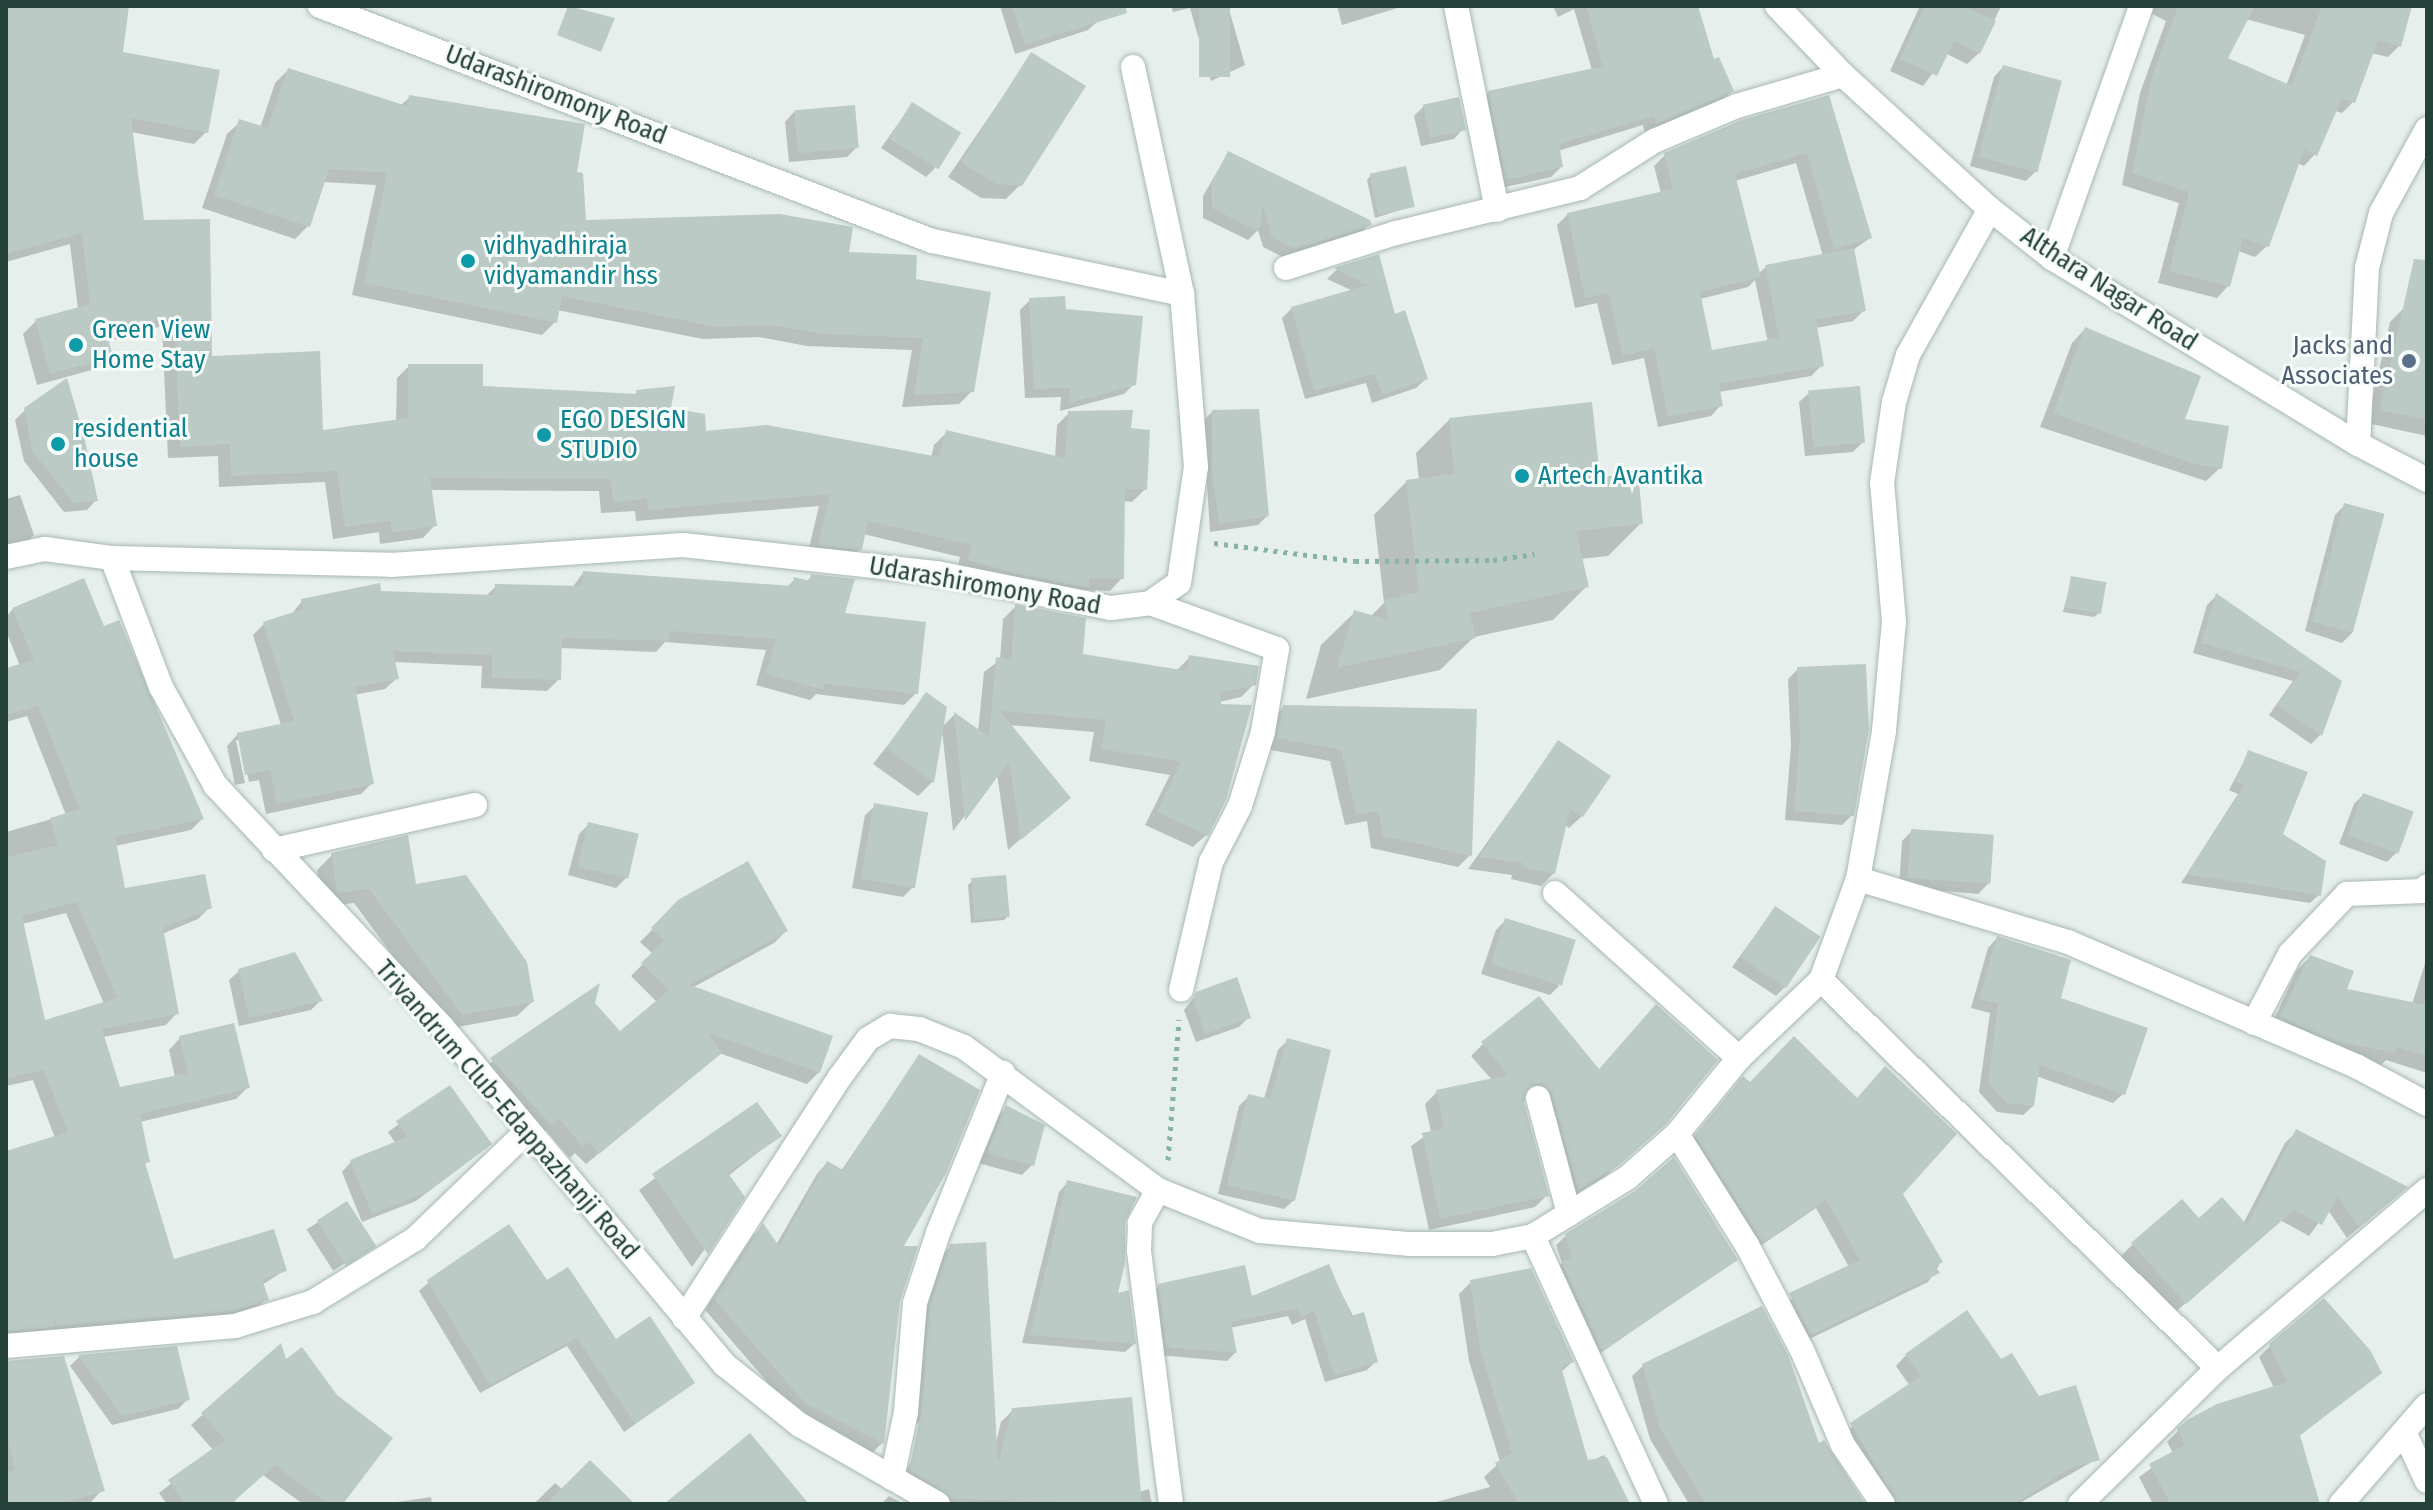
<!DOCTYPE html>
<style>
body{margin:0}
#map{position:relative;width:2433px;height:1510px;overflow:hidden;background:#e6efeb;font-family:"Fira Sans Condensed",sans-serif}
div>[style]{position:absolute}
.shadow>*{inset:0;background:#0003;transform-origin:0 0}
.building>*{inset:0;background:#bbcac4;transform-origin:0 0}
.path>*{height:5px;margin-top:-2.5px;transform-origin:0;background:repeating-linear-gradient(90deg,#86b3a5 0 4px,transparent 0 10px)}
.roads{filter:drop-shadow(0 0 2px #a8b8b2) drop-shadow(0 0 2px #a8b8b2)}
.street>*{height:24px;margin:-12px;padding:0 12px;transform-origin:12px;border-radius:12px;background:#fff}
.secondary>*{height:24px;margin:-12px;padding:0 12px;transform-origin:12px;border-radius:12px;background:#fff}
.dots>*{width:22px;height:22px;translate:-50% -50%;box-sizing:border-box;border:4px solid #f7fbf9;border-radius:50%}
span{translate:-50% -50%;white-space:nowrap;text-align:center;line-height:1.15;-webkit-text-stroke:6px #f7fbf9;paint-order:stroke}
.street-label{font-size:26px;color:#24423a}
.culture-label{font-size:26px;color:#0d838f}
.left{translate:0 -50%;text-align:left}
.service-label{font-size:26px;color:#4e5e75}
.right{translate:-100% -50%;text-align:right}
.frame{position:absolute;inset:0;border:8px solid #24423a;pointer-events:none}
</style>
<div id="map">
<div class="shadow">
<i style="clip-path:polygon(6px 6px,127px 6px,121px 54px,206px 132px,194px 144px,131px 132px,142px 222px,210px 358px,321px 433px,396px 422px,397px 378px,409px 366px,481px 388px,633px 396px,637px 392px,704px 433px,931px 458px,934px 445px,946px 433px,1055px 458px,1057px 425px,1069px 413px,1129px 430px,1145px 489px,1132px 502px,1123px 501px,1122px 578px,1110px 591px,1084px 590px,1074px 600px,957px 572px,960px 557px,863px 534px,860px 549px,848px 561px,807px 557px,819px 506px,636px 521px,635px 511px,601px 513px,599px 491px,430px 490px,435px 525px,423px 538px,380px 544px,379px 532px,333px 539px,325px 482px,219px 487px,218px 456px,168px 458px,162px 326px,107px 342px,111px 356px,99px 368px,37px 385px,23px 334px,36px 321px,78px 309px,70px 244px,6px 262px)"></i>
<i style="clip-path:polygon(1000px 6px,1093px 6px,1098px 21px,1088px 30px,1015px 54px)"></i>
<i style="clip-path:polygon(1171px 6px,1228px 6px,1245px 65px,1211px 81px,1190px 8px,1173px 12px)"></i>
<i style="clip-path:polygon(1337px 6px,1404px 6px,1342px 25px)"></i>
<i style="clip-path:polygon(1553px 6px,1696px 6px,1713px 62px,1732px 91px,1721px 101px,1645px 133px,1643px 125px,1558px 151px,1561px 167px,1551px 177px,1496px 189px,1479px 103px,1489px 92px,1592px 70px,1574px 9px,1558px 17px)"></i>
<i style="clip-path:polygon(1920px 6px,2001px 6px,1979px 53px,1967px 64px,1947px 54px,1923px 86px,1890px 71px)"></i>
<i style="clip-path:polygon(evenodd,2137px 6px,2410px 6px,2399px 46px,2388px 57px,2371px 53px,2353px 102px,2342px 113px,2335px 111px,2315px 154px,2304px 166px,2297px 163px,2267px 246px,2255px 257px,2238px 251px,2228px 286px,2217px 298px,2158px 283px,2179px 203px,2122px 185px,2140px 93px,2166px 21px,2137px 6px,2246px 19px,2305px 35px,2286px 86px,2225px 59px,2246px 19px)"></i>
<i style="clip-path:polygon(1032px 54px,1021px 184px,1006px 199px,981px 198px,948px 177px)"></i>
<i style="clip-path:polygon(2003px 67px,2036px 171px,2026px 181px,1970px 166px,1994px 77px)"></i>
<i style="clip-path:polygon(288px 70px,400px 106px,410px 97px,574px 173px,584px 222px,846px 254px,972px 391px,959px 404px,902px 407px,912px 350px,807px 346px,759px 337px,703px 339px,557px 310px,555px 322px,542px 335px,352px 295px,376px 185px,323px 182px,308px 226px,295px 239px,202px 208px,227px 134px,240px 122px,260px 128px,275px 83px)"></i>
<i style="clip-path:polygon(evenodd,1827px 97px,1870px 238px,1853px 250px,1864px 310px,1853px 321px,1816px 328px,1822px 365px,1811px 376px,1719px 392px,1721px 405px,1711px 416px,1658px 427px,1644px 358px,1612px 365px,1597px 303px,1575px 308px,1557px 225px,1568px 214px,1661px 193px,1654px 166px,1665px 155px,1827px 97px,1796px 163px,1823px 256px,1766px 267px,1758px 274px,1735px 181px,1796px 163px,1827px 97px,1755px 280px,1768px 343px,1711px 353px,1700px 299px,1748px 287px,1755px 280px)"></i>
<i style="clip-path:polygon(912px 104px,935px 168px,926px 177px,881px 148px)"></i>
<i style="clip-path:polygon(1424px 106px,1463px 129px,1454px 139px,1421px 146px,1414px 116px)"></i>
<i style="clip-path:polygon(794px 112px,857px 147px,847px 157px,789px 162px,785px 122px)"></i>
<i style="clip-path:polygon(1228px 153px,1368px 225px,1360px 234px,1285px 258px,1263px 247px,1258px 230px,1248px 240px,1203px 218px,1203px 196px)"></i>
<i style="clip-path:polygon(1371px 175px,1413px 206px,1375px 218px,1367px 180px)"></i>
<i style="clip-path:polygon(1378px 257px,1394px 316px,1426px 379px,1416px 388px,1372px 403px,1366px 383px,1305px 399px,1282px 318px,1292px 308px,1353px 291px,1327px 279px,1336px 270px)"></i>
<i style="clip-path:polygon(1030px 300px,1134px 384px,1124px 394px,1060px 411px,1061px 397px,1025px 398px,1020px 310px)"></i>
<i style="clip-path:polygon(2404px 308px,2427px 314px,2427px 436px,2367px 423px,2390px 322px)"></i>
<i style="clip-path:polygon(2085px 329px,2182px 421px,2220px 468px,2206px 481px,2040px 427px,2072px 343px)"></i>
<i style="clip-path:polygon(1809px 393px,1863px 442px,1853px 452px,1805px 456px,1799px 402px)"></i>
<i style="clip-path:polygon(25px 410px,96px 500px,87px 510px,64px 512px,24px 461px,15px 420px)"></i>
<i style="clip-path:polygon(1212px 412px,1267px 516px,1258px 525px,1210px 532px,1203px 421px)"></i>
<i style="clip-path:polygon(1449px 420px,1598px 479px,1641px 523px,1608px 556px,1580px 559px,1586px 587px,1553px 620px,1474px 637px,1440px 670px,1306px 699px,1321px 645px,1355px 612px,1370px 617px,1384px 603px,1374px 515px,1407px 481px,1419px 480px,1416px 453px)"></i>
<i style="clip-path:polygon(20px 495px,34px 535px,25px 544px,6px 548px,6px 499px)"></i>
<i style="clip-path:polygon(2344px 506px,2352px 633px,2342px 643px,2305px 631px,2335px 515px)"></i>
<i style="clip-path:polygon(583px 573px,786px 588px,795px 579px,806px 582px,812px 576px,916px 693px,904px 705px,816px 694px,810px 700px,756px 685px,766px 650px,665px 642px,656px 652px,560px 648px,559px 679px,547px 691px,481px 688px,482px 666px,394px 662px,397px 678px,385px 689px,354px 695px,372px 783px,361px 794px,266px 814px,259px 780px,249px 782px,240px 740px,236px 740px,245px 783px,235px 785px,227px 746px,238px 734px,281px 725px,253px 635px,264px 624px,291px 615px,302px 601px,380px 592px,485px 597px,496px 586px,572px 588px)"></i>
<i style="clip-path:polygon(2072px 578px,2099px 613px,2094px 617px,2063px 612px)"></i>
<i style="clip-path:polygon(2216px 596px,2339px 682px,2320px 735px,2311px 744px,2269px 715px,2293px 681px,2193px 653px,2207px 605px)"></i>
<i style="clip-path:polygon(1016px 606px,1081px 656px,1177px 670px,1190px 657px,1254px 684px,1241px 697px,1219px 702px,1206px 835px,1193px 847px,1145px 825px,1170px 775px,1089px 761px,1094px 732px,1009px 725px,1068px 798px,1008px 850px,997px 774px,953px 831px,942px 730px,932px 782px,918px 796px,873px 764px,927px 695px,942px 727px,954px 715px,978px 732px,984px 672px,1000px 660px,1003px 619px)"></i>
<i style="clip-path:polygon(evenodd,13px 609px,103px 629px,202px 819px,191px 830px,115px 846px,123px 890px,210px 907px,198px 919px,162px 934px,177px 1013px,166px 1025px,103px 1037px,118px 1090px,175px 1077px,169px 1050px,180px 1038px,248px 1087px,236px 1099px,140px 1122px,148px 1161px,144px 1166px,173px 1262px,285px 1270px,262px 1285px,266px 1299px,255px 1311px,219px 1322px,6px 1342px,6px 1153px,55px 1138px,33px 1080px,6px 1086px,6px 832px,66px 815px,27px 716px,6px 722px,6px 670px,20px 666px,6px 631px,6px 617px,13px 609px,66px 913px,104px 1004px,44px 1022px,22px 924px,66px 913px)"></i>
<i style="clip-path:polygon(1798px 669px,1852px 815px,1842px 825px,1785px 820px,1791px 746px,1788px 679px)"></i>
<i style="clip-path:polygon(1284px 707px,1475px 711px,1470px 855px,1458px 867px,1371px 848px,1367px 821px,1345px 825px,1330px 761px,1266px 749px,1272px 719px)"></i>
<i style="clip-path:polygon(1558px 743px,1582px 816px,1569px 828px,1565px 825px,1554px 873px,1541px 886px,1511px 879px,1512px 875px,1468px 869px)"></i>
<i style="clip-path:polygon(2249px 752px,2281px 834px,2319px 895px,2310px 903px,2181px 883px,2238px 794px,2229px 790px)"></i>
<i style="clip-path:polygon(2363px 795px,2396px 853px,2387px 862px,2339px 844px,2354px 804px)"></i>
<i style="clip-path:polygon(875px 806px,913px 887px,903px 897px,852px 888px,865px 815px)"></i>
<i style="clip-path:polygon(589px 824px,626px 878px,616px 888px,568px 875px,579px 834px)"></i>
<i style="clip-path:polygon(1912px 831px,1988px 884px,1978px 894px,1899px 887px,1902px 841px)"></i>
<i style="clip-path:polygon(332px 855px,414px 886px,532px 1002px,517px 1016px,447px 1029px,354px 903px,323px 907px,317px 870px)"></i>
<i style="clip-path:polygon(972px 881px,1008px 916px,1004px 920px,971px 923px,968px 885px)"></i>
<i style="clip-path:polygon(680px 902px,786px 931px,774px 943px,692px 988px,819px 1072px,807px 1084px,719px 1053px,586px 1164px,575px 1153px,570px 1158px,546px 1130px,538px 1136px,479px 1071px,597px 988px,593px 1004px,620px 1033px,658px 1003px,631px 976px,653px 954px,640px 942px)"></i>
<i style="clip-path:polygon(1775px 908px,1785px 987px,1776px 996px,1732px 967px)"></i>
<i style="clip-path:polygon(1506px 920px,1559px 986px,1550px 995px,1481px 974px,1496px 930px)"></i>
<i style="clip-path:polygon(1997px 938px,2059px 999px,2123px 1094px,2113px 1103px,2036px 1076px,2033px 1106px,2023px 1115px,1997px 1112px,1979px 1092px,1990px 1013px,1971px 1008px,1988px 948px)"></i>
<i style="clip-path:polygon(2310px 957px,2344px 990px,2412px 1004px,2427px 957px,2427px 1073px,2386px 1060px,2381px 1065px,2322px 1053px,2269px 1030px,2297px 970px)"></i>
<i style="clip-path:polygon(239px 971px,320px 1001px,311px 1010px,239px 1026px,229px 980px)"></i>
<i style="clip-path:polygon(1197px 993px,1249px 1017px,1239px 1027px,1196px 1042px,1184px 1010px)"></i>
<i style="clip-path:polygon(1288px 1040px,1294px 1200px,1284px 1209px,1218px 1194px,1239px 1106px,1249px 1096px,1264px 1099px,1278px 1050px)"></i>
<i style="clip-path:polygon(1483px 1044px,1652px 1135px,1604px 1177px,1566px 1200px,1541px 1105px,1525px 1095px,1521px 1102px,1546px 1196px,1535px 1207px,1429px 1230px,1411px 1146px,1431px 1132px,1425px 1104px,1437px 1092px,1492px 1080px,1471px 1056px)"></i>
<i style="clip-path:polygon(919px 1056px,882px 1443px,872px 1453px,794px 1413px,705px 1310px,753px 1236px,763px 1226px,776px 1245px,817px 1174px,827px 1163px,841px 1171px)"></i>
<i style="clip-path:polygon(1750px 1084px,1901px 1193px,1941px 1262px,1928px 1282px,1801px 1343px,1781px 1305px,1849px 1267px,1816px 1208px,1753px 1251px,1687px 1146px,1734px 1088px)"></i>
<i style="clip-path:polygon(450px 1087px,489px 1144px,416px 1201px,362px 1222px,342px 1172px,351px 1162px,396px 1144px,388px 1132px)"></i>
<i style="clip-path:polygon(757px 1104px,779px 1136px,728px 1176px,742px 1197px,692px 1267px,639px 1190px)"></i>
<i style="clip-path:polygon(1006px 1108px,1032px 1165px,1022px 1175px,978px 1163px,997px 1117px)"></i>
<i style="clip-path:polygon(2296px 1132px,2393px 1198px,2347px 1238px,2328px 1210px,2309px 1236px,2280px 1220px,2173px 1314px,2121px 1256px,2133px 1244px,2243px 1224px,2285px 1143px)"></i>
<i style="clip-path:polygon(1068px 1182px,1123px 1221px,1115px 1295px,1134px 1344px,1125px 1352px,1022px 1343px,1059px 1192px)"></i>
<i style="left:346px;top:1204px;width:49px;height:47px;rotate:57deg"></i>
<i style="clip-path:polygon(1566px 1236px,1735px 1260px,1592px 1359px,1553px 1273px,1562px 1263px,1556px 1245px)"></i>
<i style="clip-path:polygon(951px 1246px,996px 1443px,1001px 1422px,1013px 1410px,1139px 1492px,1149px 1489px,1152px 1504px,935px 1504px,899px 1482px,951px 1397px,909px 1430px,919px 1319px,940px 1257px)"></i>
<i style="clip-path:polygon(1328px 1267px,1376px 1361px,1367px 1370px,1325px 1382px,1305px 1319px,1292px 1325px,1288px 1316px,1230px 1328px,1235px 1353px,1227px 1361px,1158px 1355px,1150px 1295px,1159px 1286px,1251px 1299px)"></i>
<i style="clip-path:polygon(429px 1282px,547px 1283px,615px 1342px,693px 1383px,624px 1432px,567px 1346px,480px 1393px,419px 1291px)"></i>
<i style="clip-path:polygon(1471px 1282px,1572px 1362px,1560px 1373px,1587px 1463px,1604px 1455px,1627px 1504px,1429px 1504px,1490px 1487px,1484px 1477px,1500px 1462px,1469px 1361px,1459px 1294px)"></i>
<i style="clip-path:polygon(2271px 1345px,2380px 1373px,2298px 1437px,2318px 1504px,2153px 1504px,2139px 1477px,2173px 1453px,2167px 1442px,2188px 1421px,2274px 1388px,2259px 1357px)"></i>
<i style="clip-path:polygon(280px 1346px,341px 1504px,303px 1504px,263px 1475px,234px 1500px,236px 1504px,167px 1504px,159px 1493px,214px 1451px,191px 1425px)"></i>
<i style="clip-path:polygon(175px 1348px,188px 1399px,178px 1409px,112px 1425px,70px 1366px,79px 1357px)"></i>
<i style="clip-path:polygon(1906px 1355px,2001px 1362px,2097px 1459px,2018px 1504px,1884px 1504px,1841px 1435px,1910px 1386px,1896px 1366px)"></i>
<i style="clip-path:polygon(6px 1361px,102px 1490px,91px 1502px,6px 1504px)"></i>
<i style="clip-path:polygon(1643px 1366px,1818px 1446px,1863px 1504px,1689px 1504px,1650px 1439px,1632px 1376px)"></i>
<i style="clip-path:polygon(555px 1483px,563px 1490px,632px 1504px,534px 1504px)"></i>
<i style="clip-path:polygon(889px 1496px,904px 1504px,881px 1504px)"></i>
<i style="clip-path:polygon(431px 1497px,432px 1504px,389px 1504px,390px 1503px)"></i>
</div>
<div class="building">
<i style="clip-path:polygon(6px 6px,129px 6px,123px 52px,220px 70px,208px 133px,131px 118px,144px 220px,210px 219px,212px 356px,320px 351px,323px 430px,408px 418px,408px 364px,483px 364px,483px 386px,637px 394px,636px 390px,675px 386px,671px 408px,705px 414px,706px 431px,767px 425px,939px 457px,946px 430px,1065px 458px,1068px 411px,1133px 410px,1131px 428px,1150px 430px,1147px 490px,1125px 489px,1124px 579px,1089px 578px,1089px 588px,1013px 573px,968px 560px,972px 545px,868px 521px,862px 550px,818px 545px,830px 494px,648px 510px,647px 499px,613px 502px,611px 479px,430px 478px,437px 526px,392px 533px,390px 521px,345px 527px,337px 471px,231px 476px,230px 444px,180px 447px,174px 316px,107px 334px,113px 357px,50px 374px,35px 319px,90px 304px,82px 233px,6px 254px)"></i>
<i style="clip-path:polygon(568px 6px,615px 18px,601px 52px,557px 35px)"></i>
<i style="clip-path:polygon(1012px 6px,1125px 6px,1127px 13px,1025px 45px)"></i>
<i style="left:1199px;top:6px;width:31px;height:71px"></i>
<i style="clip-path:polygon(1586px 6px,1698px 6px,1714px 59px,1719px 57px,1734px 91px,1656px 124px,1654px 116px,1559px 144px,1563px 167px,1506px 180px,1488px 91px,1603px 66px)"></i>
<i style="clip-path:polygon(1925px 6px,1964px 6px,1996px 21px,1980px 54px,1954px 41px,1937px 76px,1900px 59px)"></i>
<i style="clip-path:polygon(2178px 6px,2255px 6px,2228px 58px,2292px 86px,2322px 6px,2412px 6px,2401px 47px,2378px 40px,2355px 103px,2342px 98px,2317px 156px,2304px 150px,2269px 247px,2243px 238px,2230px 287px,2169px 271px,2189px 192px,2132px 173px,2151px 80px)"></i>
<i style="clip-path:polygon(1031px 52px,1086px 86px,1022px 186px,996px 184px,961px 162px)"></i>
<i style="left:2003px;top:65px;width:61px;height:95px;rotate:15deg"></i>
<i style="clip-path:polygon(288px 68px,407px 106px,409px 95px,585px 124px,577px 172px,583px 173px,586px 220px,780px 214px,853px 227px,849px 252px,917px 255px,916px 279px,991px 292px,974px 392px,914px 395px,923px 338px,821px 334px,773px 325px,717px 327px,562px 296px,557px 323px,364px 283px,387px 173px,329px 169px,310px 227px,214px 195px,239px 119px,268px 128px)"></i>
<i style="clip-path:polygon(1829px 95px,1872px 238px,1834px 249px,1807px 153px,1735px 174px,1761px 277px,1700px 292px,1712px 350px,1779px 338px,1765px 265px,1854px 248px,1866px 311px,1816px 320px,1824px 366px,1719px 384px,1723px 406px,1668px 417px,1654px 348px,1623px 356px,1608px 293px,1585px 298px,1567px 213px,1673px 189px,1664px 153px,1742px 120px)"></i>
<i style="left:1459px;top:97px;width:34px;height:37px;rotate:78deg"></i>
<i style="left:912px;top:102px;width:58px;height:43px;rotate:32deg"></i>
<i style="left:855px;top:105px;width:43px;height:61px;rotate:85deg"></i>
<i style="clip-path:polygon(1228px 151px,1370px 220px,1372px 225px,1295px 249px,1272px 238px,1263px 205px,1259px 232px,1212px 208px,1211px 185px)"></i>
<i style="left:1406px;top:166px;width:42px;height:37px;rotate:78deg"></i>
<i style="clip-path:polygon(1379px 254px,1395px 314px,1405px 310px,1428px 379px,1382px 395px,1375px 374px,1314px 391px,1291px 307px,1368px 285px,1334px 268px)"></i>
<i style="clip-path:polygon(2414px 259px,2427px 260px,2427px 420px,2380px 410px)"></i>
<i style="clip-path:polygon(1065px 296px,1066px 309px,1143px 316px,1136px 385px,1069px 403px,1070px 388px,1034px 389px,1029px 298px)"></i>
<i style="clip-path:polygon(2085px 327px,2201px 376px,2185px 419px,2229px 426px,2222px 469px,2193px 464px,2053px 413px)"></i>
<i style="clip-path:polygon(67px 378px,84px 436px,98px 501px,74px 503px,32px 451px,24px 408px)"></i>
<i style="left:1860px;top:386px;width:57px;height:52px;rotate:85deg"></i>
<i style="clip-path:polygon(1592px 402px,1600px 477px,1638px 473px,1643px 524px,1576px 531px,1589px 587px,1470px 613px,1476px 638px,1337px 668px,1354px 610px,1389px 620px,1384px 600px,1419px 592px,1406px 480px,1454px 474px,1449px 418px)"></i>
<i style="clip-path:polygon(1259px 409px,1269px 516px,1219px 524px,1212px 472px,1212px 410px)"></i>
<i style="left:2344px;top:503px;width:42px;height:123px;rotate:15deg"></i>
<i style="clip-path:polygon(583px 571px,792px 586px,794px 577px,810px 581px,811px 574px,855px 579px,845px 613px,926px 622px,918px 694px,825px 684px,823px 690px,766px 674px,776px 639px,669px 631px,669px 641px,562px 638px,561px 680px,492px 678px,492px 655px,393px 651px,399px 679px,355px 687px,374px 784px,277px 804px,270px 770px,245px 775px,237px 733px,294px 721px,263px 622px,303px 609px,301px 599px,380px 583px,381px 591px,494px 595px,495px 584px,582px 586px)"></i>
<i style="left:2071px;top:576px;width:36px;height:32px;rotate:10deg"></i>
<i style="clip-path:polygon(evenodd,84px 578px,104px 626px,119px 620px,204px 819px,115px 837px,125px 888px,205px 874px,212px 908px,163px 928px,179px 1014px,102px 1029px,120px 1087px,188px 1073px,179px 1036px,234px 1023px,250px 1088px,140px 1114px,150px 1162px,145px 1163px,174px 1259px,274px 1229px,287px 1271px,262px 1279px,269px 1300px,232px 1311px,58px 1326px,52px 1319px,55px 1327px,6px 1331px,6px 1151px,68px 1132px,44px 1070px,6px 1078px,6px 857px,58px 845px,50px 818px,80px 809px,38px 706px,6px 715px,6px 668px,34px 660px,12px 608px,84px 578px,77px 902px,117px 998px,45px 1020px,22px 916px,77px 902px)"></i>
<i style="clip-path:polygon(2216px 593px,2342px 681px,2322px 736px,2277px 705px,2301px 672px,2201px 643px)"></i>
<i style="clip-path:polygon(1015px 604px,1086px 618px,1083px 654px,1187px 671px,1189px 655px,1259px 666px,1256px 685px,1220px 693px,1221px 704px,1252px 705px,1226px 800px,1208px 836px,1157px 812px,1181px 762px,1101px 749px,1106px 720px,1000px 711px,1071px 798px,1021px 840px,1009px 761px,965px 821px,954px 712px,989px 737px,996px 657px,1011px 659px)"></i>
<i style="clip-path:polygon(1866px 664px,1869px 729px,1854px 816px,1794px 811px,1800px 736px,1797px 667px)"></i>
<i style="clip-path:polygon(926px 692px,947px 707px,934px 783px,886px 748px)"></i>
<i style="clip-path:polygon(1283px 705px,1477px 709px,1472px 856px,1383px 836px,1378px 811px,1356px 814px,1341px 750px,1277px 738px)"></i>
<i style="clip-path:polygon(1558px 740px,1611px 776px,1583px 817px,1570px 809px,1555px 874px,1522px 867px,1523px 863px,1479px 857px)"></i>
<i style="clip-path:polygon(2248px 750px,2308px 772px,2283px 834px,2326px 861px,2321px 896px,2187px 874px,2245px 785px,2236px 782px)"></i>
<i style="left:2363px;top:793px;width:54px;height:45px;rotate:20deg"></i>
<i style="left:874px;top:803px;width:55px;height:77px;rotate:10deg"></i>
<i style="left:588px;top:822px;width:52px;height:46px;rotate:13deg"></i>
<i style="left:1911px;top:829px;width:83px;height:49px;rotate:4deg"></i>
<i style="clip-path:polygon(408px 835px,416px 884px,466px 875px,527px 962px,534px 1002px,462px 1015px,369px 889px,337px 893px,331px 853px)"></i>
<i style="clip-path:polygon(748px 861px,788px 931px,690px 985px,833px 1036px,820px 1073px,708px 1033px,722px 1053px,599px 1154px,589px 1142px,583px 1147px,559px 1119px,551px 1125px,490px 1058px,600px 983px,595px 1003px,620px 1031px,669px 990px,641px 963px,664px 941px,651px 928px,678px 900px)"></i>
<i style="left:1006px;top:875px;width:42px;height:35px;rotate:85deg"></i>
<i style="left:1775px;top:906px;width:55px;height:62px;rotate:34deg"></i>
<i style="left:1505px;top:918px;width:74px;height:48px;rotate:17deg"></i>
<i style="clip-path:polygon(1997px 936px,2071px 960px,2061px 998px,2148px 1028px,2125px 1095px,2040px 1065px,2034px 1106px,2006px 1103px,1988px 1082px,1998px 1004px,1979px 999px)"></i>
<i style="clip-path:polygon(295px 952px,323px 1001px,249px 1018px,238px 969px)"></i>
<i style="clip-path:polygon(2310px 955px,2354px 971px,2347px 989px,2427px 1005px,2427px 1056px,2397px 1047px,2396px 1053px,2335px 1041px,2280px 1017px)"></i>
<i style="clip-path:polygon(1237px 977px,1251px 1018px,1205px 1034px,1193px 999px,1196px 992px)"></i>
<i style="clip-path:polygon(1539px 996px,1599px 1069px,1656px 1004px,1718px 1060px,1666px 1124px,1618px 1166px,1578px 1190px,1552px 1093px,1543px 1084px,1533px 1084px,1524px 1102px,1549px 1196px,1440px 1219px,1422px 1133px,1444px 1128px,1436px 1090px,1508px 1075px,1481px 1042px)"></i>
<i style="clip-path:polygon(1794px 1036px,1857px 1098px,1885px 1066px,1957px 1134px,1903px 1194px,1943px 1262px,1935px 1266px,1940px 1273px,1811px 1335px,1789px 1293px,1860px 1260px,1826px 1200px,1763px 1243px,1695px 1135px,1743px 1076px,1750px 1082px)"></i>
<i style="clip-path:polygon(1287px 1038px,1331px 1050px,1295px 1201px,1227px 1185px,1248px 1094px,1270px 1099px)"></i>
<i style="clip-path:polygon(919px 1054px,980px 1090px,946px 1173px,904px 1246px,918px 1246px,900px 1301px,884px 1444px,805px 1403px,714px 1299px,763px 1223px,779px 1246px,827px 1161px,843px 1170px)"></i>
<i style="clip-path:polygon(450px 1085px,492px 1144px,428px 1192px,372px 1214px,350px 1160px,407px 1137px,396px 1121px)"></i>
<i style="clip-path:polygon(757px 1102px,782px 1136px,728px 1173px,745px 1197px,708px 1254px,652px 1174px)"></i>
<i style="clip-path:polygon(1006px 1105px,1045px 1125px,1034px 1166px,987px 1153px)"></i>
<i style="clip-path:polygon(2296px 1129px,2408px 1187px,2359px 1228px,2338px 1196px,2322px 1225px,2294px 1210px,2186px 1304px,2131px 1243px,2182px 1199px,2199px 1218px,2222px 1197px,2247px 1225px)"></i>
<i style="clip-path:polygon(1674px 1157px,1738px 1260px,1602px 1351px,1561px 1261px,1572px 1259px,1565px 1234px,1635px 1191px)"></i>
<i style="clip-path:polygon(1067px 1180px,1137px 1197px,1125px 1222px,1125px 1263px,1118px 1293px,1129px 1290px,1136px 1344px,1030px 1335px)"></i>
<i style="left:347px;top:1201px;width:54px;height:36px;rotate:57deg"></i>
<i style="clip-path:polygon(509px 1224px,547px 1280px,568px 1267px,616px 1339px,650px 1316px,695px 1383px,635px 1424px,577px 1338px,490px 1385px,427px 1280px)"></i>
<i style="clip-path:polygon(986px 1242px,998px 1465px,1012px 1408px,1132px 1397px,1142px 1504px,952px 1499px,909px 1470px,921px 1413px,930px 1306px,950px 1244px)"></i>
<i style="clip-path:polygon(1329px 1264px,1351px 1316px,1364px 1312px,1378px 1362px,1334px 1375px,1314px 1311px,1301px 1317px,1297px 1308px,1231px 1322px,1237px 1353px,1166px 1347px,1158px 1284px,1245px 1265px,1252px 1296px)"></i>
<i style="clip-path:polygon(1531px 1268px,1574px 1362px,1561px 1367px,1588px 1460px,1607px 1457px,1630px 1504px,1519px 1504px,1495px 1463px,1512px 1453px,1480px 1349px,1470px 1280px)"></i>
<i style="clip-path:polygon(2324px 1298px,2370px 1350px,2382px 1373px,2300px 1435px,2320px 1504px,2171px 1504px,2149px 1464px,2185px 1445px,2177px 1429px,2187px 1420px,2217px 1404px,2287px 1382px,2269px 1344px)"></i>
<i style="clip-path:polygon(1762px 1306px,1788px 1355px,1819px 1443px,1824px 1440px,1865px 1504px,1706px 1504px,1660px 1428px,1642px 1364px)"></i>
<i style="clip-path:polygon(1967px 1310px,2001px 1359px,2012px 1353px,2039px 1396px,2076px 1385px,2100px 1460px,2068px 1469px,2016px 1504px,1898px 1504px,1850px 1423px,1921px 1376px,1905px 1354px)"></i>
<i style="clip-path:polygon(281px 1343px,286px 1359px,302px 1347px,337px 1395px,393px 1438px,343px 1504px,328px 1504px,275px 1465px,231px 1504px,185px 1504px,168px 1480px,225px 1440px,201px 1413px)"></i>
<i style="clip-path:polygon(177px 1346px,190px 1400px,122px 1416px,78px 1355px)"></i>
<i style="clip-path:polygon(64px 1356px,105px 1491px,60px 1504px,6px 1504px,6px 1473px,15px 1470px,6px 1429px,6px 1361px)"></i>
<i style="clip-path:polygon(750px 1433px,809px 1504px,664px 1504px)"></i>
<i style="clip-path:polygon(590px 1460px,635px 1504px,546px 1504px)"></i>
</div>
<div class="path">
<i style="left:1214px;top:543px;width:142px;rotate:7.3deg"></i>
<i style="left:1355px;top:561px;width:138px;rotate:-0.4deg"></i>
<i style="left:1493px;top:560px;width:42px;rotate:-8.1deg"></i>
<i style="left:1168px;top:1160px;width:141px;rotate:-85.5deg"></i>
</div>
<div class="roads">
<div class="street">
<i style="left:1456px;top:6px;width:208px;rotate:78.6deg"></i>
<i style="left:1777px;top:6px;width:95px;rotate:46.3deg"></i>
<i style="left:1843px;top:75px;width:199px;rotate:42.4deg"></i>
<i style="left:1990px;top:209px;width:79px;rotate:38.3deg"></i>
<i style="left:2052px;top:258px;width:358px;rotate:31.3deg"></i>
<i style="left:1133px;top:67px;width:232px;rotate:77.8deg"></i>
<i style="left:2427px;top:129px;width:96px;rotate:118.7deg"></i>
<i style="left:2381px;top:213px;width:57px;rotate:104.3deg"></i>
<i style="left:2367px;top:268px;width:176px;rotate:92.9deg"></i>
<i style="left:2358px;top:444px;width:78px;rotate:27.6deg"></i>
<i style="left:2052px;top:258px;width:267px;rotate:-70.5deg"></i>
<i style="left:1286px;top:268px;width:115px;rotate:-17.7deg"></i>
<i style="left:1396px;top:233px;width:189px;rotate:-13.7deg"></i>
<i style="left:1580px;top:188px;width:88px;rotate:-32.4deg"></i>
<i style="left:1654px;top:141px;width:90px;rotate:-22.9deg"></i>
<i style="left:1737px;top:106px;width:110px;rotate:-16.3deg"></i>
<i style="left:6px;top:557px;width:40px;rotate:-12deg"></i>
<i style="left:45px;top:549px;width:68px;rotate:7.7deg"></i>
<i style="left:112px;top:558px;width:279px;rotate:1.4deg"></i>
<i style="left:391px;top:565px;width:293px;rotate:-3.9deg"></i>
<i style="left:683px;top:545px;width:256px;rotate:6.3deg"></i>
<i style="left:937px;top:573px;width:177px;rotate:11.4deg"></i>
<i style="left:1111px;top:608px;width:39px;rotate:-7deg"></i>
<i style="left:1150px;top:603px;width:35px;rotate:-35deg"></i>
<i style="left:1179px;top:583px;width:117px;rotate:-81.7deg"></i>
<i style="left:1196px;top:467px;width:174px;rotate:-94.6deg"></i>
<i style="left:1182px;top:294px;width:256px;rotate:-168deg"></i>
<i style="left:932px;top:241px;width:656px;rotate:-158.99deg"></i>
<i style="left:112px;top:558px;width:138px;rotate:69.2deg"></i>
<i style="left:161px;top:687px;width:112px;rotate:61.1deg"></i>
<i style="left:215px;top:785px;width:333px;rotate:46.8deg"></i>
<i style="left:443px;top:1028px;width:439px;rotate:50.1deg"></i>
<i style="left:725px;top:1365px;width:96px;rotate:38.7deg"></i>
<i style="left:800px;top:1425px;width:159px;rotate:29.8deg"></i>
<i style="left:1150px;top:603px;width:135px;rotate:19.9deg"></i>
<i style="left:1277px;top:649px;width:84px;rotate:99.6deg"></i>
<i style="left:1263px;top:732px;width:77px;rotate:107.3deg"></i>
<i style="left:1240px;top:806px;width:63px;rotate:117.4deg"></i>
<i style="left:1211px;top:862px;width:131px;rotate:103.2deg"></i>
<i style="left:274px;top:850px;width:206px;rotate:-12.6deg"></i>
<i style="left:1858px;top:879px;width:219px;rotate:16.7deg"></i>
<i style="left:2068px;top:942px;width:316px;rotate:23.3deg"></i>
<i style="left:2358px;top:1067px;width:78px;rotate:28.2deg"></i>
<i style="left:1555px;top:893px;width:247px;rotate:41.9deg"></i>
<i style="left:1821px;top:980px;width:555px;rotate:44.34deg"></i>
<i style="left:2254px;top:1023px;width:78px;rotate:-62.4deg"></i>
<i style="left:2290px;top:954px;width:83px;rotate:-46.5deg"></i>
<i style="left:2347px;top:894px;width:76px;rotate:-2.3deg"></i>
<i style="left:2423px;top:891px;width:6px;rotate:-51deg"></i>
<i style="left:1538px;top:1098px;width:120px;rotate:75deg"></i>
<i style="left:1677px;top:1134px;width:131px;rotate:57.8deg"></i>
<i style="left:1747px;top:1245px;width:119px;rotate:62.4deg"></i>
<i style="left:1802px;top:1350px;width:103px;rotate:66.7deg"></i>
<i style="left:1843px;top:1445px;width:71px;rotate:55.9deg"></i>
<i style="left:1158px;top:1190px;width:38px;rotate:119deg"></i>
<i style="left:1140px;top:1223px;width:28px;rotate:92deg"></i>
<i style="left:1139px;top:1251px;width:255px;rotate:82.8deg"></i>
<i style="left:684px;top:1318px;width:287px;rotate:-57.1deg"></i>
<i style="left:840px;top:1077px;width:47px;rotate:-53.6deg"></i>
<i style="left:868px;top:1039px;width:26px;rotate:-31deg"></i>
<i style="left:890px;top:1026px;width:29px;rotate:6deg"></i>
<i style="left:919px;top:1029px;width:48px;rotate:21.8deg"></i>
<i style="left:964px;top:1047px;width:241px;rotate:36.4deg"></i>
<i style="left:1158px;top:1190px;width:110px;rotate:21.9deg"></i>
<i style="left:1260px;top:1231px;width:151px;rotate:5deg"></i>
<i style="left:1410px;top:1244px;width:82px"></i>
<i style="left:1492px;top:1244px;width:42px;rotate:-11deg"></i>
<i style="left:6px;top:1346px;width:230px;rotate:-5deg"></i>
<i style="left:235px;top:1326px;width:82px;rotate:-17.1deg"></i>
<i style="left:313px;top:1302px;width:120px;rotate:-31.7deg"></i>
<i style="left:415px;top:1239px;width:154px;rotate:-43.9deg"></i>
<i style="left:2404px;top:1432px;width:54px;rotate:64.9deg"></i>
<i style="left:892px;top:1478px;width:67px;rotate:-78deg"></i>
<i style="left:906px;top:1412px;width:109px;rotate:-85.3deg"></i>
<i style="left:915px;top:1303px;width:74px;rotate:-71.8deg"></i>
<i style="left:938px;top:1233px;width:173px;rotate:-67.9deg"></i>
<i style="left:1656px;top:1504px;width:295px;rotate:-114.7deg"></i>
<i style="left:1533px;top:1236px;width:110px;rotate:-31.7deg"></i>
<i style="left:1627px;top:1178px;width:67px;rotate:-41.3deg"></i>
<i style="left:1677px;top:1134px;width:98px;rotate:-50.8deg"></i>
<i style="left:1739px;top:1058px;width:113px;rotate:-43.6deg"></i>
<i style="left:1821px;top:980px;width:108px;rotate:-69.9deg"></i>
<i style="left:1858px;top:879px;width:150px;rotate:-80deg"></i>
<i style="left:1884px;top:731px;width:109px;rotate:-84.8deg"></i>
<i style="left:1894px;top:622px;width:140px;rotate:-94.9deg"></i>
<i style="left:1882px;top:483px;width:82px;rotate:-81.6deg"></i>
<i style="left:1894px;top:402px;width:49px;rotate:-73.4deg"></i>
<i style="left:1908px;top:355px;width:167px;rotate:-60.7deg"></i>
<i style="left:2080px;top:1504px;width:194px;rotate:-44.6deg"></i>
<i style="left:2218px;top:1368px;width:275px;rotate:-40.4deg"></i>
</div>
<div class="secondary">
<i style="left:2341px;top:1504px;width:131px;rotate:-49deg"></i>
</div>
</div>
<div class="dots">
<i style="left:468px;top:261px;background:#0f9aa8"></i>
<i style="left:76px;top:345px;background:#0f9aa8"></i>
<i style="left:2409px;top:361px;background:#5c6f8a"></i>
<i style="left:544px;top:435px;background:#0f9aa8"></i>
<i style="left:58px;top:444px;background:#0f9aa8"></i>
<i style="left:1522px;top:476px;background:#0f9aa8"></i>
</div>
<div class="street-label">
<span style="left:556px;top:95px;rotate:21deg">Udarashiromony Road</span>
<span style="left:2109px;top:289px;rotate:33deg">Althara Nagar Road</span>
<span style="left:985px;top:586px;rotate:10deg">Udarashiromony Road</span>
<span style="left:507px;top:1110px;rotate:49deg">Trivandrum Club-Edappazhanji Road</span>
</div>
<div class="culture-label">
<span class="left" style="left:484px;top:261px">vidhyadhiraja<br>vidyamandir hss</span>
<span class="left" style="left:92px;top:345px">Green View<br>Home Stay</span>
<span class="left" style="left:560px;top:435px">EGO DESIGN<br>STUDIO</span>
<span class="left" style="left:74px;top:444px">residential<br>house</span>
<span class="left" style="left:1538px;top:476px">Artech Avantika</span>
</div>
<div class="service-label">
<span class="right" style="left:2393px;top:361px">Jacks and<br>Associates</span>
</div>
<div class="frame"></div>
</div>
